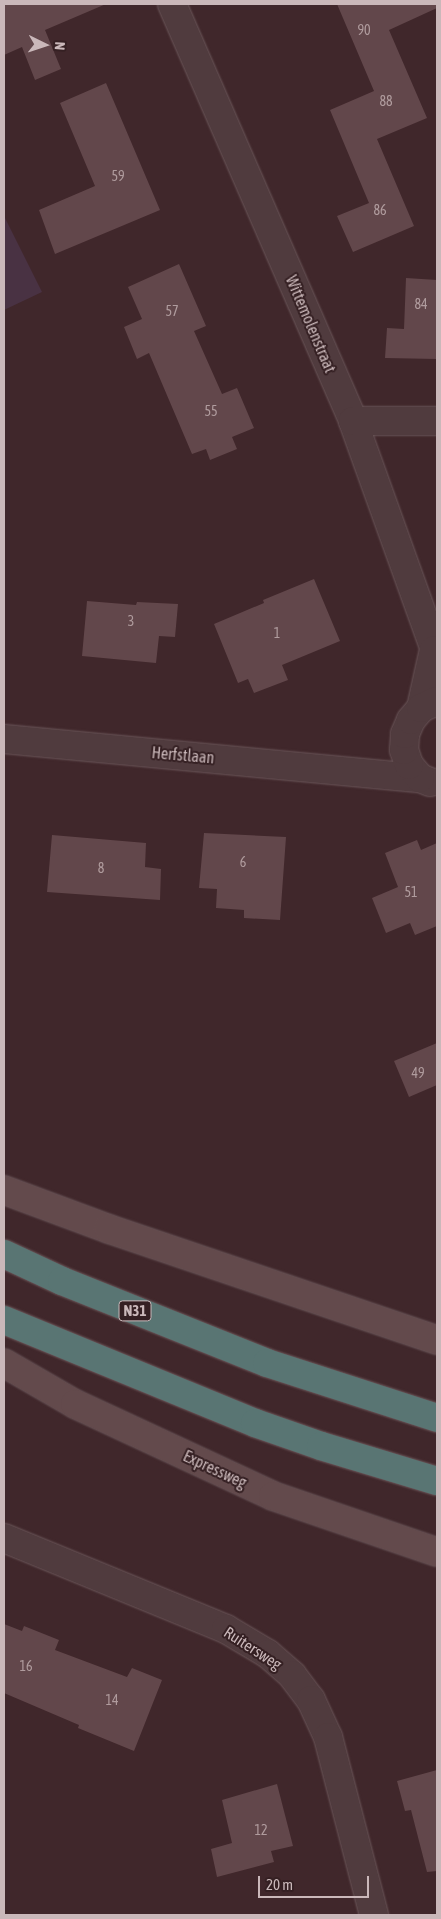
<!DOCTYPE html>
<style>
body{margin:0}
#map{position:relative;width:441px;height:1919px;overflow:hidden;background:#40272b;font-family:"Asap Condensed",sans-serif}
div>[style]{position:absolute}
.green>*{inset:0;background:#493243}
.building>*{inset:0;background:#62474b}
.roads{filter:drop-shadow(0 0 1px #6a5659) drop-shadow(0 0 1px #6a5659)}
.street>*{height:28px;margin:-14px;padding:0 14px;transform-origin:14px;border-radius:14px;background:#503b3e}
.secondary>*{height:28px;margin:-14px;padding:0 14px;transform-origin:14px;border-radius:14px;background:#634a4c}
.highway>*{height:28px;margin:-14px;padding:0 14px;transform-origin:14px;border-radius:14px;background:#597573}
span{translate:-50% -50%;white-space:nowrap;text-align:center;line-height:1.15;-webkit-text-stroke:4px #352023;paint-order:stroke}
.number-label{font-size:14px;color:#b09c9e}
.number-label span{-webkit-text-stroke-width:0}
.shield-label span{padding:1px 4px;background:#352023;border:1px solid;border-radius:4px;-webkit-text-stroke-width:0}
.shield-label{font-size:15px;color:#cab8ba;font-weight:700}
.street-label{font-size:16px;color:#cab8ba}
.frame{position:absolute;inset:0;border:5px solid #cab8ba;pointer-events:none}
.north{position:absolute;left:20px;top:20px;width:50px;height:50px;-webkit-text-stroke:4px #352023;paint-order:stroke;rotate:94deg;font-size:14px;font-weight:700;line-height:20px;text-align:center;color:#cab8ba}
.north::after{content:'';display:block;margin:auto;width:18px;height:22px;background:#cab8ba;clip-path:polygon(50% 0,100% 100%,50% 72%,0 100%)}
.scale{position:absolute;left:258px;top:1876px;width:111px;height:22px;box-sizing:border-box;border:2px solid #cab8ba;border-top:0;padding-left:6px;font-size:15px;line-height:18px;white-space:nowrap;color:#cab8ba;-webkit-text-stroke:4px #352023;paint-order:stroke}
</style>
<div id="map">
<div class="green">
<i style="clip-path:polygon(4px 216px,42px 292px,4px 310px)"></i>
</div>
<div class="building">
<i style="clip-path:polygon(4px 4px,106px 4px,45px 30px,61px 69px,35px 80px,22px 47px,4px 55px)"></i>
<i style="clip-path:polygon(337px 4px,437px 4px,437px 8px,389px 30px,427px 118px,377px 139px,414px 226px,353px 252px,337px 216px,369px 203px,330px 110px,374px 91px)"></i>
<i style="clip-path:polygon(106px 83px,160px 210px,55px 254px,39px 210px,95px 186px,60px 103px)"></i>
<i style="clip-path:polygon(179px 264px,206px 326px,194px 331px,222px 394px,237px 388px,254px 428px,232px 437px,237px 449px,210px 460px,206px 449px,192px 454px,149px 353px,137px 359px,124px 327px,142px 319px,128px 287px)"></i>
<i style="clip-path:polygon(406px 278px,437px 280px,437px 359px,385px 358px,387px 328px,404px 329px)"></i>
<i style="clip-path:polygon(314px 579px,340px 641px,282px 665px,288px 680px,254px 693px,248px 679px,238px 683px,214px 624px,264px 603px,263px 600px)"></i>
<i style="clip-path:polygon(87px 601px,136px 605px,137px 602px,178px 604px,175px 637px,159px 636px,156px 663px,82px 656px)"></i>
<i style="clip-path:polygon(204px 833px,286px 837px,280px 920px,244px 918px,244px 910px,216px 908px,217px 889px,199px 888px)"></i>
<i style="clip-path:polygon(52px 835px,146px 843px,145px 867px,161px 869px,160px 900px,47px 892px)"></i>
<i style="clip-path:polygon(417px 840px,421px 850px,437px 843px,437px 926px,415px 935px,410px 923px,386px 933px,372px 898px,398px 887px,385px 853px)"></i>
<i style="clip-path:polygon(437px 1043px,437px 1085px,409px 1097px,394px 1061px)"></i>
<i style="clip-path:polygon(4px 1624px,22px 1631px,24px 1626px,59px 1640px,55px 1650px,127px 1677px,132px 1668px,162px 1680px,134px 1751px,78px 1728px,79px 1725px,4px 1693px)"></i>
<i style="clip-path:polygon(437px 1770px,437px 1871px,427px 1872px,411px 1810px,405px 1811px,397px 1781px)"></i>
<i style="clip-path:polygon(277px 1784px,293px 1846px,271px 1851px,274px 1862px,217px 1877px,211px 1849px,232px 1843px,222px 1800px)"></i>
</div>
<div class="roads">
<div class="street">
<i style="left:172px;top:4px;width:455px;rotate:66.5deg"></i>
<i style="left:353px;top:421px;width:250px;rotate:70.3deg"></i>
<i style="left:353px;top:421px;width:84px"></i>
<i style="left:421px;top:708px;width:59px;rotate:-77.4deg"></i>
<i style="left:4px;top:739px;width:418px;rotate:5.4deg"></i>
<i style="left:430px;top:782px;width:11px;rotate:-158deg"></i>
<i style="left:420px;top:778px;width:17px;rotate:-130deg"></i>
<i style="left:409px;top:765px;width:16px;rotate:-108deg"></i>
<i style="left:404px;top:750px;width:16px;rotate:-86deg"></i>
<i style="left:405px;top:734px;width:15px;rotate:-67deg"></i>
<i style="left:411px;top:720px;width:16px;rotate:-50deg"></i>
<i style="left:421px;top:708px;width:17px;rotate:-24deg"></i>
<i style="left:4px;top:1538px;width:240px;rotate:22.3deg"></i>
<i style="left:226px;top:1629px;width:49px;rotate:30.8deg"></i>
<i style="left:268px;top:1654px;width:32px;rotate:41deg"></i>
<i style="left:292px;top:1675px;width:31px;rotate:53deg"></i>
<i style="left:311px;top:1700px;width:41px;rotate:65.3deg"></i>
<i style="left:328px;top:1737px;width:184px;rotate:75.5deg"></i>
</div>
<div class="secondary">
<i style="left:4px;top:1190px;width:112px;rotate:20.4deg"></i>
<i style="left:109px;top:1229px;width:346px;rotate:18.7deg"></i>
<i style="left:4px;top:1363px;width:82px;rotate:30deg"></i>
<i style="left:75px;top:1404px;width:218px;rotate:24.9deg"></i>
<i style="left:273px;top:1496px;width:173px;rotate:18.9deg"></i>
</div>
<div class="highway">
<i style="left:4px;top:1254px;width:64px;rotate:25deg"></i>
<i style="left:62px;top:1281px;width:221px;rotate:21.8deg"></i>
<i style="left:267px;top:1363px;width:179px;rotate:17.9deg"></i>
<i style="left:4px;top:1320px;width:271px;rotate:22.3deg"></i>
<i style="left:255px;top:1423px;width:70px;rotate:19.2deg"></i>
<i style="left:321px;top:1446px;width:121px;rotate:16.8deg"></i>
</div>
</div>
<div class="number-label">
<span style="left:364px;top:30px">90</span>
<span style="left:386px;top:101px">88</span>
<span style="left:118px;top:176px">59</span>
<span style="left:380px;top:210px">86</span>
<span style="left:421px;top:304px">84</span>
<span style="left:172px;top:311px">57</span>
<span style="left:211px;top:411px">55</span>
<span style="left:131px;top:621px">3</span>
<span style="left:277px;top:633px">1</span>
<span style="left:243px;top:862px">6</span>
<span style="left:101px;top:868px">8</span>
<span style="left:411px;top:892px">51</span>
<span style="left:418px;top:1073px">49</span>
<span style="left:26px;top:1666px">16</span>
<span style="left:112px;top:1700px">14</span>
<span style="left:261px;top:1830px">12</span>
</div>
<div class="shield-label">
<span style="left:135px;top:1311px">N31</span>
</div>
<div class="street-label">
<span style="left:311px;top:324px;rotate:67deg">Wittemolenstraat</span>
<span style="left:183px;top:755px;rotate:5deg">Herfstlaan</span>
<span style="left:215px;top:1469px;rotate:25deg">Expressweg</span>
<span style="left:253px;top:1648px;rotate:33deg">Ruitersweg</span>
</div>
<div class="frame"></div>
<div class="north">N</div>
<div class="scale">20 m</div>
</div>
